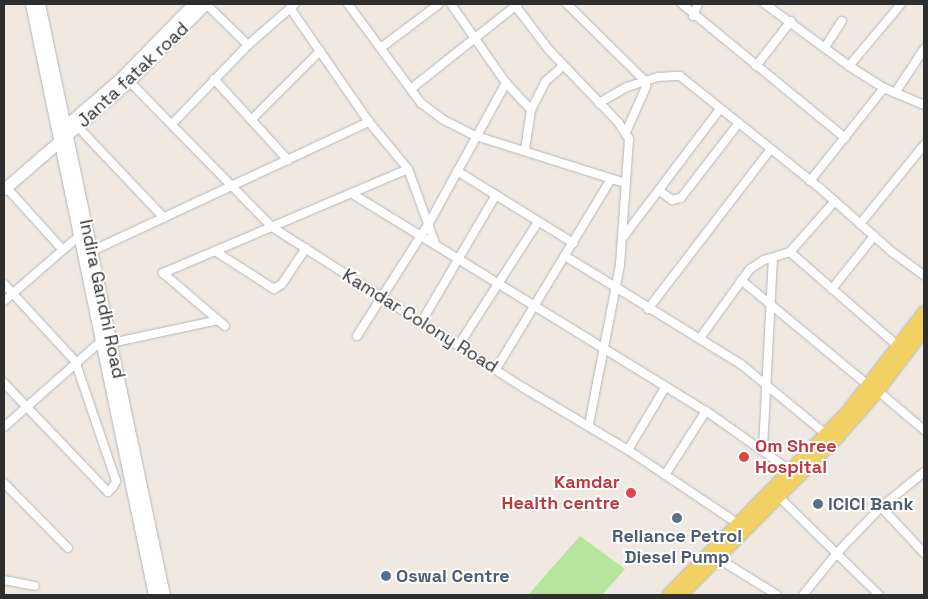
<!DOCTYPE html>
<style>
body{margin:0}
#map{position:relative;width:928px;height:599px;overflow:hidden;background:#efe9e1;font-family:"Space Grotesk",sans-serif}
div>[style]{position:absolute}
.green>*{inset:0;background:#b6e59e}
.roads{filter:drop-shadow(0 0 1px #b4b7c1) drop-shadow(0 0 1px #b4b7c1)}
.street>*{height:8px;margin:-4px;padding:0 4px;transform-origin:4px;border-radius:4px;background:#fff}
.secondary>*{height:11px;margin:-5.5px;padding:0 5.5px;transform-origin:5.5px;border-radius:5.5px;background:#fff}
.primary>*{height:12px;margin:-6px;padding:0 6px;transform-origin:6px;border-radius:6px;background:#f2d163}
.dots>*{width:14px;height:14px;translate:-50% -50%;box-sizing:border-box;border:2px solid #fff;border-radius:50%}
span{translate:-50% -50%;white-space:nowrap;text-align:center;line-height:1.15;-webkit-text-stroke:4px #fff;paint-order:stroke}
.street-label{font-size:18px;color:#2e2e2e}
.health-label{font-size:18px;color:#be3a42;font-weight:700}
.left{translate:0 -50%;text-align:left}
.right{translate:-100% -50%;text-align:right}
.service-label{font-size:18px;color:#4e5e75;font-weight:700}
.frame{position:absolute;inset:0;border:5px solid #2e2e2e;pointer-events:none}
</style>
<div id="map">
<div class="green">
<i style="clip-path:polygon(580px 536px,625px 569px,602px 595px,528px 595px)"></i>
</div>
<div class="roads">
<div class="street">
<i style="left:206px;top:4px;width:59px;rotate:44.3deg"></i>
<i style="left:348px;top:4px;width:123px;rotate:53.6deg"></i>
<i style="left:421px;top:103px;width:26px;rotate:37deg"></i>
<i style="left:442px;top:119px;width:38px;rotate:27deg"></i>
<i style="left:476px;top:136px;width:156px;rotate:17.5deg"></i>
<i style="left:451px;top:4px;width:96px;rotate:55.2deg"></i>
<i style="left:506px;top:83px;width:37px;rotate:47deg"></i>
<i style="left:514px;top:4px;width:58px;rotate:52.7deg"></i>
<i style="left:549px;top:50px;width:100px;rotate:46.2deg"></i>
<i style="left:618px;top:122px;width:20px;rotate:57deg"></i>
<i style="left:629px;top:139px;width:126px;rotate:94.1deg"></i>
<i style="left:620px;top:265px;width:163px;rotate:101deg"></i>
<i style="left:567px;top:4px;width:110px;rotate:44.6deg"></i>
<i style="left:645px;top:81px;width:6px;rotate:81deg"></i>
<i style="left:646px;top:87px;width:49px;rotate:114deg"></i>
<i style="left:682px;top:4px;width:211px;rotate:39.4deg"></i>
<i style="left:765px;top:4px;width:104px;rotate:36.4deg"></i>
<i style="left:849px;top:66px;width:41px;rotate:32.2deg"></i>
<i style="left:884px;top:88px;width:43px;rotate:23deg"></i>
<i style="left:290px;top:8px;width:139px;rotate:55.3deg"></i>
<i style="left:369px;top:122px;width:61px;rotate:50.3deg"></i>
<i style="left:408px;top:169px;width:79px;rotate:70deg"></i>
<i style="left:693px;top:16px;width:13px;rotate:-67deg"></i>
<i style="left:382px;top:47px;width:71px;rotate:-37deg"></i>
<i style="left:825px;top:47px;width:31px;rotate:-57deg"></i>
<i style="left:756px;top:66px;width:57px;rotate:-52.1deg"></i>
<i style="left:849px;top:66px;width:81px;rotate:-50deg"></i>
<i style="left:126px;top:78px;width:209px;rotate:45.6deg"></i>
<i style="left:272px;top:227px;width:299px;rotate:32.6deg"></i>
<i style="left:524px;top:388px;width:121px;rotate:30.8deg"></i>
<i style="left:628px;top:450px;width:135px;rotate:33.8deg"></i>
<i style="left:214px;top:79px;width:110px;rotate:47.6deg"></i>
<i style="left:412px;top:88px;width:135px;rotate:-38.4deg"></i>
<i style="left:895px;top:93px;width:53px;rotate:-56.6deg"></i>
<i style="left:599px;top:103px;width:32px;rotate:-30deg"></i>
<i style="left:627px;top:87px;width:33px;rotate:-18deg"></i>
<i style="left:658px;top:77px;width:22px;rotate:-3deg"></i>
<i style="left:680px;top:76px;width:181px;rotate:38.7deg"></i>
<i style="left:821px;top:189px;width:95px;rotate:41.6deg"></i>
<i style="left:892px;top:252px;width:39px;rotate:36deg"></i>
<i style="left:251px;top:120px;width:98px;rotate:-45deg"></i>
<i style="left:172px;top:124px;width:110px;rotate:-46.1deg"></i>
<i style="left:248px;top:45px;width:62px;rotate:-41.1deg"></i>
<i style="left:78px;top:127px;width:125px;rotate:46.6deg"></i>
<i style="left:525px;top:150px;width:40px;rotate:-81.5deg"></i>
<i style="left:531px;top:110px;width:31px;rotate:-63deg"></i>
<i style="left:545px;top:82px;width:24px;rotate:-42deg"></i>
<i style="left:457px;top:171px;width:137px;rotate:31.8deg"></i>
<i style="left:810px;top:181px;width:119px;rotate:-51.5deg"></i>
<i style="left:6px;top:187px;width:84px;rotate:47.9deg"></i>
<i style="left:660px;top:191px;width:15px;rotate:37deg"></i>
<i style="left:672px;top:200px;width:9px;rotate:-13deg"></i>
<i style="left:681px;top:198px;width:93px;rotate:-52.4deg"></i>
<i style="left:351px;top:193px;width:417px;rotate:31.6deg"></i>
<i style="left:706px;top:411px;width:104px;rotate:35.2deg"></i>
<i style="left:860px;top:224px;width:102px;rotate:-51deg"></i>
<i style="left:624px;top:236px;width:159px;rotate:-52.9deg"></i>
<i style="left:92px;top:251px;width:306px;rotate:-25deg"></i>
<i style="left:215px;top:251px;width:70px;rotate:32.8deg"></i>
<i style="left:274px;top:289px;width:9px;rotate:-32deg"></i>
<i style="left:282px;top:284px;width:43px;rotate:-56.3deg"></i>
<i style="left:790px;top:252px;width:145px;rotate:41.1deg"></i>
<i style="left:565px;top:256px;width:208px;rotate:31.6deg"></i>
<i style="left:742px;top:365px;width:110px;rotate:39.5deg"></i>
<i style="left:741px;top:280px;width:166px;rotate:39.6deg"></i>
<i style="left:4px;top:284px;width:105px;rotate:47.3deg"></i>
<i style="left:75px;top:361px;width:127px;rotate:71.1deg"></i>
<i style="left:116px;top:481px;width:7px;rotate:117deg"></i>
<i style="left:113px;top:487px;width:7px;rotate:135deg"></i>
<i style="left:108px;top:492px;width:151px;rotate:-133.7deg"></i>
<i style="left:832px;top:289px;width:68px;rotate:-51.6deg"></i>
<i style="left:4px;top:301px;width:98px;rotate:-40.9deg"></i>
<i style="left:648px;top:309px;width:200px;rotate:-52.5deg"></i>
<i style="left:422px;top:321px;width:146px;rotate:-59.6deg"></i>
<i style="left:225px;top:326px;width:82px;rotate:-139.5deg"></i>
<i style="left:163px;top:273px;width:266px;rotate:-23deg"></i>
<i style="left:357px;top:336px;width:134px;rotate:-57.5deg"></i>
<i style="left:429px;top:223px;width:160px;rotate:-61.2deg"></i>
<i style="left:700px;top:338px;width:85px;rotate:-54.1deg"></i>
<i style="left:750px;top:269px;width:17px;rotate:-33deg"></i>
<i style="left:764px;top:260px;width:27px;rotate:-17deg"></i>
<i style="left:790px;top:252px;width:68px;rotate:-48.6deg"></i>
<i style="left:111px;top:343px;width:109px;rotate:-12.1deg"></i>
<i style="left:458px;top:346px;width:148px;rotate:-57.2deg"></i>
<i style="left:496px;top:369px;width:222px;rotate:-58.8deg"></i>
<i style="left:878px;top:391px;width:60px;rotate:40.3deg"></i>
<i style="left:4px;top:427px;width:128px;rotate:-41.5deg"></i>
<i style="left:763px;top:448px;width:189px;rotate:-87deg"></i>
<i style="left:628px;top:450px;width:74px;rotate:-59.3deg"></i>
<i style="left:665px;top:475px;width:76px;rotate:-57.4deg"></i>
<i style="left:4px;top:483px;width:91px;rotate:45.4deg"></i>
<i style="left:780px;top:498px;width:139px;rotate:44.4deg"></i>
<i style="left:881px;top:507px;width:63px;rotate:46.9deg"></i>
<i style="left:719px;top:559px;width:68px;rotate:31.8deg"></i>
<i style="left:4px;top:580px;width:31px;rotate:11deg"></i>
<i style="left:803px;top:595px;width:54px;rotate:-51deg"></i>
<i style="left:837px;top:553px;width:64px;rotate:-46.3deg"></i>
<i style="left:881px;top:507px;width:55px;rotate:-39.1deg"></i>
</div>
<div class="secondary">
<i style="left:31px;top:4px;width:604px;rotate:78.24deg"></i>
<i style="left:39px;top:4px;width:604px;rotate:78.06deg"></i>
<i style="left:62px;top:129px;width:78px;rotate:-40.8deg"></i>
<i style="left:121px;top:78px;width:103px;rotate:-45.8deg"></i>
<i style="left:4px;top:189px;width:165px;rotate:-40.8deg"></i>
<i style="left:129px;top:81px;width:108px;rotate:-45.4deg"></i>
</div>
<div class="primary">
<i style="left:668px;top:595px;width:257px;rotate:-45.6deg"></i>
<i style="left:848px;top:411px;width:125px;rotate:-52.5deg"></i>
<i style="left:681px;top:595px;width:221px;rotate:-45.2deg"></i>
<i style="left:837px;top:438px;width:62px;rotate:-48.9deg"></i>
<i style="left:878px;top:391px;width:76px;rotate:-53deg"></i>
</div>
</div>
<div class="dots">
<i style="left:744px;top:457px;background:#e0444e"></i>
<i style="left:631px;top:493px;background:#e0444e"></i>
<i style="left:818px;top:504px;background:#5c6f8a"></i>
<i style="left:677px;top:518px;background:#5c6f8a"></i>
<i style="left:386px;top:576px;background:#5c6f8a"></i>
</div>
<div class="street-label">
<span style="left:133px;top:75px;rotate:-43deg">Janta fatak road</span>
<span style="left:102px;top:299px;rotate:78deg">Indira Gandhi Road</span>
<span style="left:420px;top:321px;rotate:32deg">Kamdar Colony Road</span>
</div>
<div class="health-label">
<span class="left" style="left:755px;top:457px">Om Shree<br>Hospital</span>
<span class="right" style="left:620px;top:493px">Kamdar<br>Health centre</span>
</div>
<div class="service-label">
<span class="left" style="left:828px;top:504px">ICICI Bank</span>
<span style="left:677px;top:547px">Reliance Petrol<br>Diesel Pump</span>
<span class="left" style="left:396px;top:576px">Oswal Centre</span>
</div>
<div class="frame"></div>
</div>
